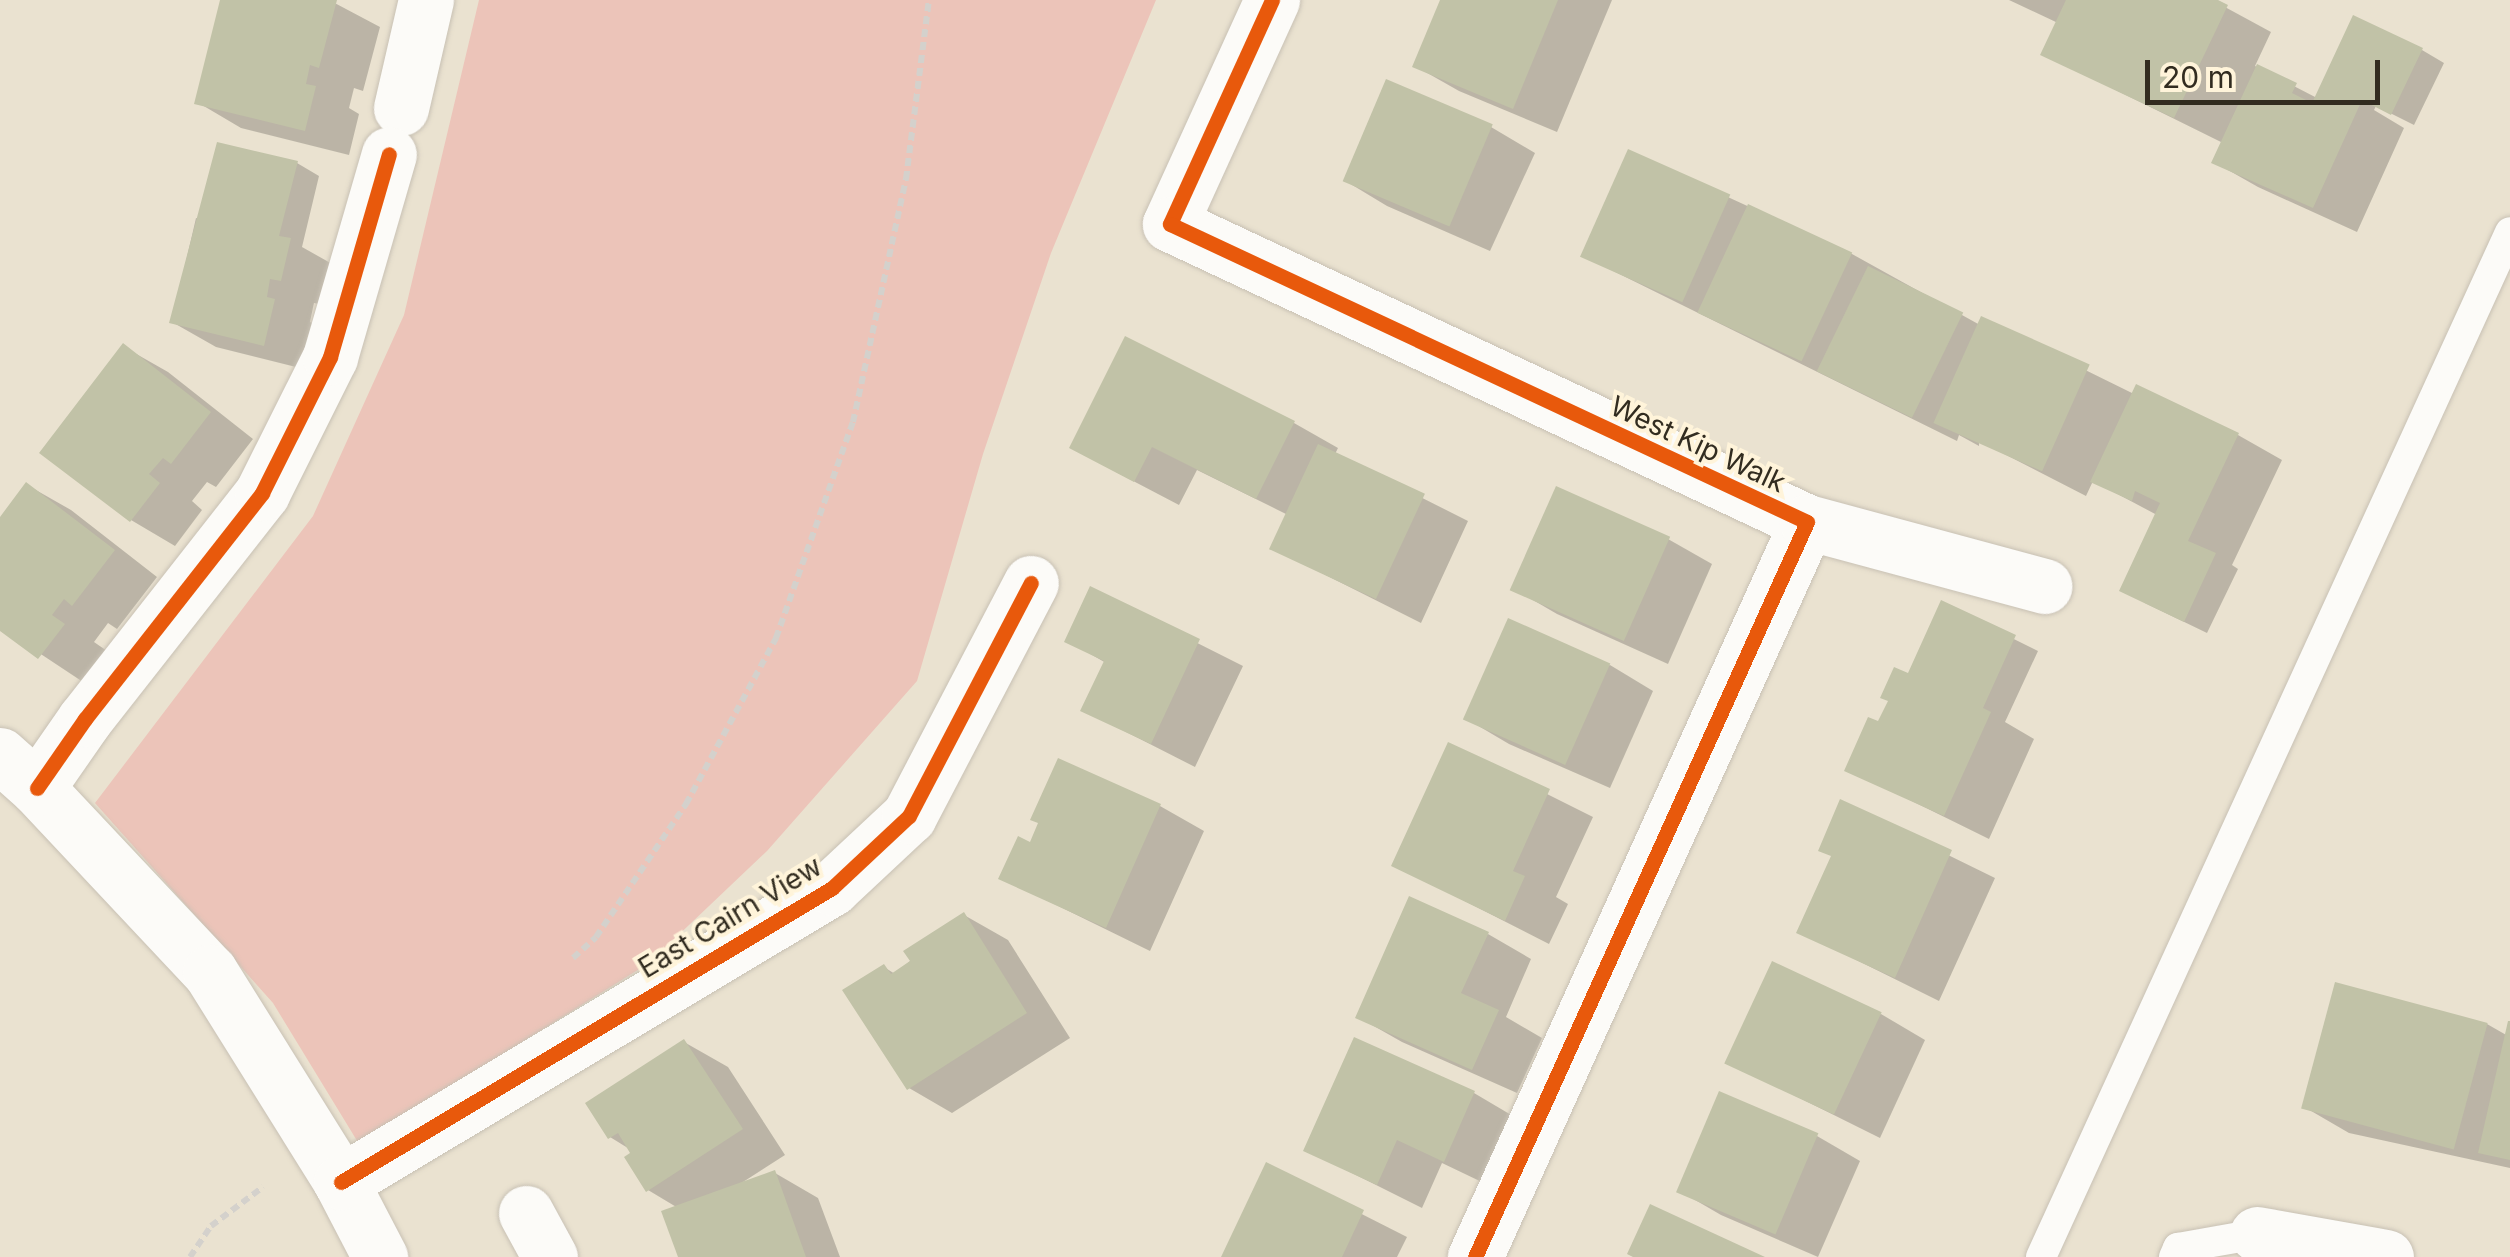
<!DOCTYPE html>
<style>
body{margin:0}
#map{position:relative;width:2510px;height:1257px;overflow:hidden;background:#eae2d0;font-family:Inter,sans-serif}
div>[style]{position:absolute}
.green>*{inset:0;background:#ecc4b9}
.shadow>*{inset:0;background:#0003}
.building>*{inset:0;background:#c1c2a7;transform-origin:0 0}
.path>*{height:6px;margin-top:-3px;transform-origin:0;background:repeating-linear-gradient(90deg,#d4d1cc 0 8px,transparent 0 13px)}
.roads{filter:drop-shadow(0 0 2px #c8c1b4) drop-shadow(0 0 2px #c8c1b4)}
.service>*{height:30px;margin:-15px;padding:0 15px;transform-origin:15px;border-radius:15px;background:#fcfbf8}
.minor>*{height:55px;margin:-27.5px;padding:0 27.5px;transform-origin:27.5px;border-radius:27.5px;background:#fcfbf8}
.cycleway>*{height:15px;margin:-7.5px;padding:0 7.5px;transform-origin:7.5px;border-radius:7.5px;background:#e8590c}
span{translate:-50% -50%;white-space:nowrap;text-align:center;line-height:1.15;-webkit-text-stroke:8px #fff4da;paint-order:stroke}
.street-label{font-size:28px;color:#322c20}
.scale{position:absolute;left:2145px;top:60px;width:235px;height:45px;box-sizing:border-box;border:5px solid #322c20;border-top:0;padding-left:12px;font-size:30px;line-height:35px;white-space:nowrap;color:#322c20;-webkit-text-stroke:8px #fff4da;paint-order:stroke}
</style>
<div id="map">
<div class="green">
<i style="clip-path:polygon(479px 0,1156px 0,1051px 253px,983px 454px,917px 681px,767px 851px,649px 963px,359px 1144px,273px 1003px,95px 803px,313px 516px,404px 315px)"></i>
</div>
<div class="shadow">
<i style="clip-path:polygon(223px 0,329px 0,380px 27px,363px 91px,354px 88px,349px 108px,359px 114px,349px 155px,241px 128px,197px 102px)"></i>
<i style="clip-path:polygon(1442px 0,1612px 0,1557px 132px,1459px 91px,1415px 66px)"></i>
<i style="clip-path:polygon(2009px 0,2212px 0,2271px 32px,2255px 66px,2317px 98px,2422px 50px,2444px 63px,2414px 125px,2376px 106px,2374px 110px,2404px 128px,2357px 232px,2258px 187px,2214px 162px,2223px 143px,2043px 54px,2058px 23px)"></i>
<i style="clip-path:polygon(1387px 82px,1491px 127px,1535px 153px,1490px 251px,1387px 206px,1344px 180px)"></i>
<i style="clip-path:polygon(1630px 152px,1852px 254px,1980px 325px,1982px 319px,2134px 394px,2238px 435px,2282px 460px,2232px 565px,2238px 569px,2207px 633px,2145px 603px,2157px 515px,2093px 481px,2086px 496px,1979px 441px,1979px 446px,1959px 435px,1957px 441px,1583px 256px)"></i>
<i style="clip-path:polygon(297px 163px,319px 176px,302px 247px,334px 265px,324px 305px,314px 303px,310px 322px,318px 326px,308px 370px,216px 347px,172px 322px,196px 218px,212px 222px)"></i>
<i style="clip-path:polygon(1127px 339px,1294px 423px,1338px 448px,1335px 454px,1468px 521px,1421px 623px,1272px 548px,1288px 515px,1197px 470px,1179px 505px,1116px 472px)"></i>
<i style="clip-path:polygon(124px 347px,168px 372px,253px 439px,216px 487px,207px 482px,192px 501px,202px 510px,175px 546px,131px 520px)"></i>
<i style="clip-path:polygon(27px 485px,71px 510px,157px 577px,117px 629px,108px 623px,94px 642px,107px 651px,83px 682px,0 627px,0 521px)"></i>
<i style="clip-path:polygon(1668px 539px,1712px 564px,1668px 664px,1557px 614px,1514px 589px)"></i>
<i style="clip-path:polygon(1092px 590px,1243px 666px,1195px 767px,1083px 710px,1106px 663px,1068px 641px)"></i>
<i style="clip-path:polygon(1943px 604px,2038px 651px,2005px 722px,2034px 739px,1989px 839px,1847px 769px,1879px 725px,1924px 679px)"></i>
<i style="clip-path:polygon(1610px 665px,1653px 691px,1610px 788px,1509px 744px,1465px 718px)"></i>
<i style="clip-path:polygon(1449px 745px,1593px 817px,1556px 897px,1568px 904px,1549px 944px,1394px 865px)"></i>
<i style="clip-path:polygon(1060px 761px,1160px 806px,1204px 831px,1150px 951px,1001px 878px,1031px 845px)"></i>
<i style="clip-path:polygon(1842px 803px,1995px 878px,1939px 1001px,1800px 932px,1834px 857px)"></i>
<i style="clip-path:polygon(964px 915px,1008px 940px,1070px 1038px,952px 1113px,909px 1088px,884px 967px,895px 974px)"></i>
<i style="clip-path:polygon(1488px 934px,1531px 959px,1506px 1017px,1542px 1038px,1517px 1093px,1402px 1042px,1358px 1017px)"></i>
<i style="clip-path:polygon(1881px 1014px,1925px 1040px,1880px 1138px,1729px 1063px)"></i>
<i style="clip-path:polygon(2487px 1024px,2508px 1036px,2510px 1025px,2510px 1168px,2349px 1133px,2306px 1108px)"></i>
<i style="clip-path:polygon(1355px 1040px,1474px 1093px,1518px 1119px,1488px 1185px,1442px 1163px,1422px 1208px,1306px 1150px)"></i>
<i style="clip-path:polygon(684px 1042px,728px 1067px,785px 1155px,743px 1182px,775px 1173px,818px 1198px,840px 1257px,681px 1257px,678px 1208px,648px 1190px,631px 1150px,610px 1137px)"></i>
<i style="clip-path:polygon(1817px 1136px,1860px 1161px,1818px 1257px,1721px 1215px,1678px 1190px)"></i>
<i style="clip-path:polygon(1267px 1166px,1407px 1237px,1397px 1257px,1224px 1257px)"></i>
</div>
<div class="building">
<i style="clip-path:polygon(220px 0,337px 0,319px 68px,310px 65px,306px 84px,316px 86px,305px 131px,194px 104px)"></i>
<i style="clip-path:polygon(1440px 0,1558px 0,1513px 109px,1412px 67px)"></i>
<i style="clip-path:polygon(2066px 0,2218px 0,2228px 5px,2174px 118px,2040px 55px)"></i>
<i style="clip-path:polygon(2353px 15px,2423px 48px,2391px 115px,2362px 100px,2313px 208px,2211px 163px,2257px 64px,2297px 83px,2292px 93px,2312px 103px)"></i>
<i style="left:1386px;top:79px;width:116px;height:111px;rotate:23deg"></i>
<i style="clip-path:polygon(217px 142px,298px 161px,279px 236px,291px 238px,281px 281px,270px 279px,267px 297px,275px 299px,264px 346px,169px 323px)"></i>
<i style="left:1628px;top:149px;width:112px;height:118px;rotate:24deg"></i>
<i style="left:1748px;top:204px;width:115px;height:120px;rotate:25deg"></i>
<i style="left:1868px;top:266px;width:106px;height:117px;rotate:26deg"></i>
<i style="left:1981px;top:316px;width:119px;height:117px;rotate:24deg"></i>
<i style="clip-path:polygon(1125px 336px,1295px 421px,1256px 499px,1152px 447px,1134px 482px,1069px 448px)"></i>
<i style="clip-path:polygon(123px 343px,211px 412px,171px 464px,163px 458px,149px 474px,160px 483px,130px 522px,39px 453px)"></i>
<i style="clip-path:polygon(2136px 384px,2239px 433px,2188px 541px,2216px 553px,2184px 622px,2119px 591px,2160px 503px,2135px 491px,2132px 501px,2090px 482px)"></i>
<i style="left:1318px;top:444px;width:118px;height:116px;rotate:25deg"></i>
<i style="clip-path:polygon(26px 482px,115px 550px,72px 606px,64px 599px,52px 615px,65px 624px,38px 659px,0 631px,0 517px)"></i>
<i style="left:1556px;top:486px;width:125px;height:114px;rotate:24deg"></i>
<i style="clip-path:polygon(1090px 586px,1200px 639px,1151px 744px,1080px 711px,1104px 661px,1064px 642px)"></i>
<i style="clip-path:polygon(1941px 600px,2016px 635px,1983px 708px,1991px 712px,1944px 816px,1844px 771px,1868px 717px,1878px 721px,1888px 701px,1880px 698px,1894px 667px,1908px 673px)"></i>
<i style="left:1508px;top:618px;width:112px;height:111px;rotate:24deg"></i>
<i style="clip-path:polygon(1448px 742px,1550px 789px,1513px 871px,1525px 876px,1505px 921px,1391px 866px)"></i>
<i style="clip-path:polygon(1058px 758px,1161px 804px,1106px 928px,998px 879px,1018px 836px,1030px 842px,1038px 823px,1030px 820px)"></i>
<i style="clip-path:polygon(1840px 799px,1952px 850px,1895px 978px,1796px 933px,1831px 856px,1818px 851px)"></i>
<i style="clip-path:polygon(1409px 896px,1489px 932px,1461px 993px,1499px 1010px,1472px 1070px,1355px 1018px)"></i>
<i style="clip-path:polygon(964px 912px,1027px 1013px,907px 1090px,842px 990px,884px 964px,891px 974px,910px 961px,903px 951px)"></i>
<i style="left:1772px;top:961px;width:121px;height:113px;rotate:25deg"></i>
<i style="left:2335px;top:982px;width:158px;height:131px;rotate:15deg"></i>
<i style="clip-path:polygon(2508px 1021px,2510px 1021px,2510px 1160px,2478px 1153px)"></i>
<i style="clip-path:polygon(1354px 1037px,1475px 1091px,1444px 1162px,1397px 1140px,1377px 1185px,1303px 1151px)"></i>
<i style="clip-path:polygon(684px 1039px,743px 1129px,646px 1192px,624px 1157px,630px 1153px,618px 1133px,608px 1139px,585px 1103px)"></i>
<i style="left:1719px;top:1091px;width:108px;height:110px;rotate:23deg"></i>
<i style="clip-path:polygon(1266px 1162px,1364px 1210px,1342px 1257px,1221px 1257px)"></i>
<i style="clip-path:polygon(775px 1170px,806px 1257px,678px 1257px,661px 1211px)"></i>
<i style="clip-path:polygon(1650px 1204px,1765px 1257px,1633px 1257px,1627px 1254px)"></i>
</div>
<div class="path">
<i style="left:573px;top:958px;width:31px;rotate:-42deg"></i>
<i style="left:596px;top:937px;width:161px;rotate:-55.9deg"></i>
<i style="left:686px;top:804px;width:189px;rotate:-61.5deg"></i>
<i style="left:776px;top:638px;width:229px;rotate:-70.4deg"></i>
<i style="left:853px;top:422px;width:249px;rotate:-77.7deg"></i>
<i style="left:906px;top:179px;width:180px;rotate:-82.7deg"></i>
<i style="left:190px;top:1257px;width:37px;rotate:-56deg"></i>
<i style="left:211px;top:1226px;width:65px;rotate:-36.9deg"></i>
</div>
<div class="roads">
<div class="service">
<i style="left:2041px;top:1257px;width:1127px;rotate:-65.41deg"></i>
<i style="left:2174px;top:1257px;width:10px;rotate:-66deg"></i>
<i style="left:2178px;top:1248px;width:80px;rotate:-10deg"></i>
</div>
<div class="minor">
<i style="left:1272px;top:0;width:246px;rotate:114.5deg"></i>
<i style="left:1170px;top:224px;width:703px;rotate:25.07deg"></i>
<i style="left:1807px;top:522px;width:807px;rotate:114.31deg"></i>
<i style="left:401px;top:108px;width:111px;rotate:-77deg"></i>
<i style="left:1807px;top:522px;width:246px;rotate:15.1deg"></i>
<i style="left:0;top:755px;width:50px;rotate:41.7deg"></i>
<i style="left:37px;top:788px;width:253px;rotate:46.8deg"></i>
<i style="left:210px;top:972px;width:248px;rotate:58deg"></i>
<i style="left:341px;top:1182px;width:85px;rotate:62.5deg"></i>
<i style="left:37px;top:788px;width:84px;rotate:-55.2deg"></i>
<i style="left:85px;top:719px;width:287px;rotate:-51.9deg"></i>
<i style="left:262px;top:493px;width:152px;rotate:-63.4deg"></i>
<i style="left:330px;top:357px;width:211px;rotate:-73.8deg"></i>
<i style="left:341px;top:1182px;width:572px;rotate:-30.91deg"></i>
<i style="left:832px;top:888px;width:105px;rotate:-43.1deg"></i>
<i style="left:909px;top:816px;width:263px;rotate:-62.4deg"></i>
<i style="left:526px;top:1213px;width:50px;rotate:61.4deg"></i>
<i style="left:2257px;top:1234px;width:131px;rotate:10.1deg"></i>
</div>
</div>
<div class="cycleway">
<i style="left:1272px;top:0;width:246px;rotate:114.5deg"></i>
<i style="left:1170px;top:224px;width:703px;rotate:25.07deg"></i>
<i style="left:1807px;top:522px;width:807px;rotate:114.31deg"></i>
<i style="left:37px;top:788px;width:84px;rotate:-55.2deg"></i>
<i style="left:85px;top:719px;width:287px;rotate:-51.9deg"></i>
<i style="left:262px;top:493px;width:152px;rotate:-63.4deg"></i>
<i style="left:330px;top:357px;width:211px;rotate:-73.8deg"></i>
<i style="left:341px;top:1182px;width:572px;rotate:-30.91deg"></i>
<i style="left:832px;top:888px;width:105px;rotate:-43.1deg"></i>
<i style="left:909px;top:816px;width:263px;rotate:-62.4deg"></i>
</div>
<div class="street-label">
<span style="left:1698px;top:444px;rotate:25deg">West Kip Walk</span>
<span style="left:730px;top:917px;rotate:-31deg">East Cairn View</span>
</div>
<div class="scale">20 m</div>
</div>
